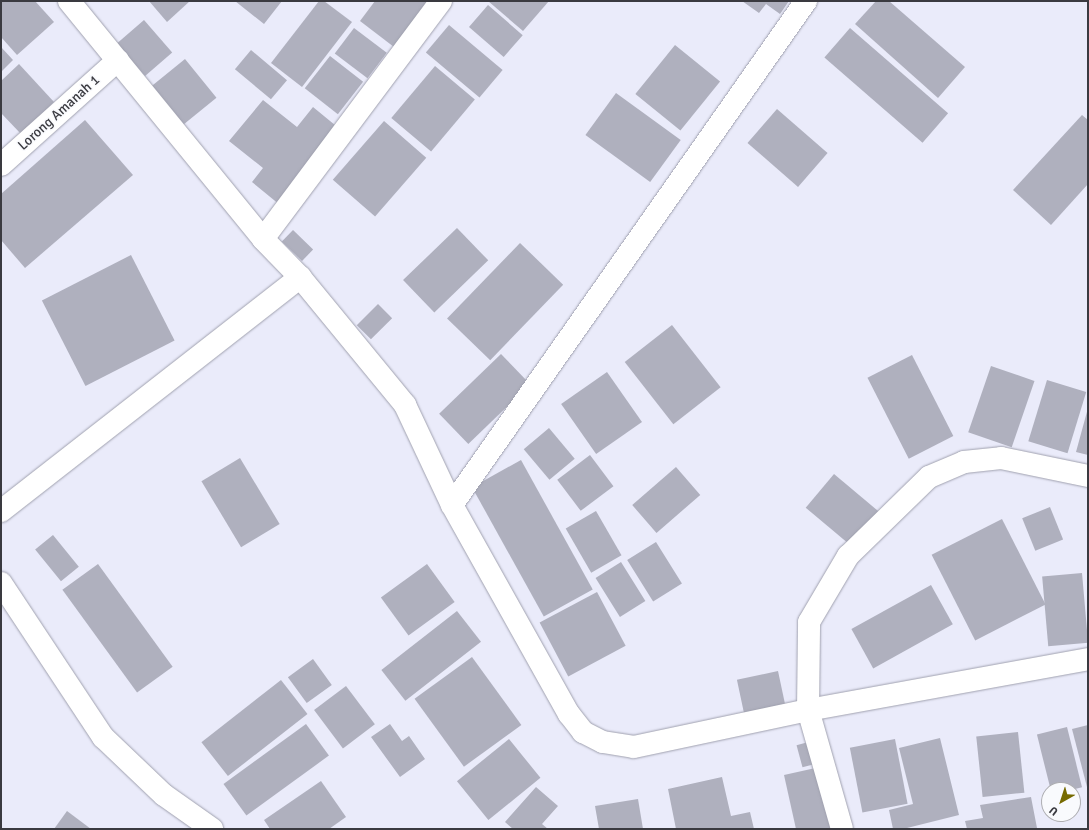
<!DOCTYPE html>
<style>
body{margin:0}
#map{position:relative;width:1089px;height:830px;overflow:hidden;background:#eaebfa;font-family:Signika,sans-serif}
div>[style]{position:absolute}
.building>*{inset:0;background:#afb0be;transform-origin:0 0}
.roads{filter:drop-shadow(0 0 1px #a0a1af) drop-shadow(0 0 1px #a0a1af)}
.street>*{height:22px;margin:-11px;padding:0 11px;transform-origin:11px;border-radius:11px;background:#fff}
span{translate:-50% -50%;white-space:nowrap;text-align:center;line-height:1.15;-webkit-text-stroke:3px #f9fafd;paint-order:stroke}
.street-label{font-size:14px;color:#3a3a40}
.frame{position:absolute;inset:0;border:2px solid #3a3a40;pointer-events:none}
.north{position:absolute;left:1041px;top:782px;width:40px;height:40px;box-sizing:border-box;background:#f9fafd;border:1px solid #adadb1;border-radius:50%;rotate:219deg;font-size:11px;font-weight:700;line-height:16px;text-align:center;color:#3a3a40}
.north::after{content:'';display:block;margin:auto;width:14px;height:18px;background:#766a01;clip-path:polygon(50% 0,100% 100%,50% 72%,0 100%)}
</style>
<div id="map">
<div class="building">
<i style="clip-path:polygon(1px 1px,35px 1px,54px 22px,17px 55px,1px 37px)"></i>
<i style="clip-path:polygon(149px 1px,190px 1px,167px 22px)"></i>
<i style="clip-path:polygon(235px 1px,282px 1px,264px 24px)"></i>
<i style="clip-path:polygon(319px 1px,324px 1px,352px 22px,302px 87px,271px 63px)"></i>
<i style="clip-path:polygon(375px 1px,430px 1px,394px 47px,360px 21px)"></i>
<i style="clip-path:polygon(488px 1px,549px 1px,523px 31px)"></i>
<i style="clip-path:polygon(742px 1px,789px 1px,780px 14px,766px 4px,759px 13px)"></i>
<i style="clip-path:polygon(876px 1px,889px 1px,965px 67px,938px 98px,855px 24px)"></i>
<i style="left:488px;top:5px;width:46px;height:29px;rotate:41deg"></i>
<i style="left:144px;top:20px;width:43px;height:36px;rotate:49deg"></i>
<i style="left:449px;top:25px;width:70px;height:36px;rotate:40deg"></i>
<i style="left:354px;top:28px;width:41px;height:32px;rotate:37deg"></i>
<i style="left:850px;top:28px;width:130px;height:39px;rotate:41deg"></i>
<i style="left:675px;top:45px;width:58px;height:63px;rotate:39deg"></i>
<i style="clip-path:polygon(1px 47px,13px 60px,1px 72px)"></i>
<i style="left:251px;top:50px;width:47px;height:25px;rotate:40deg"></i>
<i style="left:330px;top:56px;width:42px;height:41px;rotate:38deg"></i>
<i style="left:185px;top:59px;width:50px;height:42px;rotate:51deg"></i>
<i style="clip-path:polygon(19px 64px,54px 102px,21px 134px,1px 113px,1px 81px)"></i>
<i style="left:435px;top:66px;width:52px;height:68px;rotate:40deg"></i>
<i style="left:616px;top:93px;width:80px;height:52px;rotate:36deg"></i>
<i style="clip-path:polygon(263px 100px,297px 127px,313px 107px,341px 130px,280px 205px,252px 182px,263px 168px,229px 141px)"></i>
<i style="left:777px;top:109px;width:67px;height:45px;rotate:41deg"></i>
<i style="clip-path:polygon(1082px 115px,1088px 120px,1088px 184px,1051px 225px,1013px 190px)"></i>
<i style="clip-path:polygon(85px 120px,133px 175px,25px 268px,1px 240px,1px 194px)"></i>
<i style="left:384px;top:121px;width:56px;height:78px;rotate:41deg"></i>
<i style="left:457px;top:228px;width:45px;height:75px;rotate:46deg"></i>
<i style="left:293px;top:230px;width:28px;height:16px;rotate:44deg"></i>
<i style="left:520px;top:243px;width:60px;height:105px;rotate:44deg"></i>
<i style="left:131px;top:255px;width:96px;height:100px;rotate:63deg"></i>
<i style="left:378px;top:304px;width:20px;height:30px;rotate:45deg"></i>
<i style="left:672px;top:325px;width:79px;height:60px;rotate:52deg"></i>
<i style="left:501px;top:354px;width:42px;height:86px;rotate:46deg"></i>
<i style="left:912px;top:355px;width:91px;height:50px;rotate:63deg"></i>
<i style="left:991px;top:366px;width:46px;height:70px;rotate:19deg"></i>
<i style="left:607px;top:372px;width:61px;height:56px;rotate:55deg"></i>
<i style="left:1047px;top:380px;width:41px;height:64px;rotate:17deg"></i>
<i style="clip-path:polygon(1088px 408px,1088px 455px,1076px 452px)"></i>
<i style="left:549px;top:428px;width:40px;height:33px;rotate:50deg"></i>
<i style="left:590px;top:455px;width:39px;height:41px;rotate:53deg"></i>
<i style="left:240px;top:458px;width:77px;height:45px;rotate:59deg"></i>
<i style="left:521px;top:460px;width:148px;height:56px;rotate:61deg"></i>
<i style="left:676px;top:467px;width:37px;height:58px;rotate:49deg"></i>
<i style="left:834px;top:474px;width:60px;height:44px;rotate:40deg"></i>
<i style="left:1050px;top:507px;width:35px;height:30px;rotate:68deg"></i>
<i style="left:596px;top:511px;width:51px;height:35px;rotate:60deg"></i>
<i style="left:1002px;top:519px;width:96px;height:79px;rotate:63deg"></i>
<i style="left:53px;top:535px;width:41px;height:23px;rotate:51deg"></i>
<i style="left:656px;top:542px;width:49px;height:34px;rotate:58deg"></i>
<i style="left:621px;top:562px;width:46px;height:30px;rotate:58deg"></i>
<i style="left:98px;top:564px;width:127px;height:44px;rotate:54deg"></i>
<i style="left:427px;top:564px;width:47px;height:57px;rotate:54deg"></i>
<i style="left:1082px;top:573px;width:70px;height:40px;rotate:85deg"></i>
<i style="left:931px;top:585px;width:45px;height:91px;rotate:61deg"></i>
<i style="left:597px;top:592px;width:61px;height:65px;rotate:62deg"></i>
<i style="left:457px;top:611px;width:39px;height:96px;rotate:52deg"></i>
<i style="left:472px;top:657px;width:84px;height:71px;rotate:54deg"></i>
<i style="left:313px;top:659px;width:32px;height:31px;rotate:54deg"></i>
<i style="left:778px;top:671px;width:34px;height:42px;rotate:78deg"></i>
<i style="left:281px;top:680px;width:43px;height:101px;rotate:52deg"></i>
<i style="left:346px;top:686px;width:48px;height:40px;rotate:53deg"></i>
<i style="left:306px;top:724px;width:39px;height:102px;rotate:54deg"></i>
<i style="clip-path:polygon(390px 724px,402px 741px,409px 736px,425px 759px,400px 777px,371px 737px)"></i>
<i style="clip-path:polygon(1088px 725px,1088px 787px,1087px 787px,1072px 729px)"></i>
<i style="left:1067px;top:727px;width:62px;height:31px;rotate:76deg"></i>
<i style="left:1018px;top:732px;width:61px;height:42px;rotate:84deg"></i>
<i style="clip-path:polygon(940px 738px,959px 815px,903px 829px,893px 829px,889px 810px,913px 804px,899px 748px)"></i>
<i style="left:509px;top:739px;width:50px;height:67px;rotate:51deg"></i>
<i style="left:895px;top:739px;width:66px;height:46px;rotate:79deg"></i>
<i style="left:812px;top:741px;width:23px;height:16px;rotate:75deg"></i>
<i style="clip-path:polygon(820px 767px,833px 829px,796px 829px,784px 775px)"></i>
<i style="clip-path:polygon(722px 777px,731px 816px,750px 812px,754px 829px,676px 829px,668px 789px)"></i>
<i style="clip-path:polygon(321px 781px,346px 817px,329px 829px,270px 829px,264px 820px)"></i>
<i style="clip-path:polygon(536px 787px,558px 806px,542px 824px,548px 829px,513px 829px,505px 822px)"></i>
<i style="clip-path:polygon(1031px 797px,1037px 828px,967px 829px,965px 821px,983px 818px,980px 805px)"></i>
<i style="clip-path:polygon(638px 799px,643px 829px,599px 829px,595px 806px)"></i>
<i style="clip-path:polygon(67px 811px,91px 829px,54px 829px)"></i>
</div>
<div class="roads">
<div class="street">
<i style="left:69px;top:1px;width:307px;rotate:50.8deg"></i>
<i style="left:263px;top:239px;width:53px;rotate:45.8deg"></i>
<i style="left:300px;top:277px;width:166px;rotate:50.6deg"></i>
<i style="left:405px;top:405px;width:110px;rotate:64.8deg"></i>
<i style="left:452px;top:505px;width:240px;rotate:60.8deg"></i>
<i style="left:569px;top:714px;width:23px;rotate:52deg"></i>
<i style="left:583px;top:732px;width:22px;rotate:27deg"></i>
<i style="left:603px;top:742px;width:31px;rotate:9deg"></i>
<i style="left:634px;top:747px;width:178px;rotate:-12deg"></i>
<i style="left:808px;top:710px;width:285px;rotate:-10.3deg"></i>
<i style="left:1px;top:165px;width:157px;rotate:-41.9deg"></i>
<i style="left:263px;top:239px;width:297px;rotate:-53.2deg"></i>
<i style="left:452px;top:505px;width:616px;rotate:-54.92deg"></i>
<i style="left:1px;top:511px;width:380px;rotate:-38deg"></i>
<i style="left:1px;top:583px;width:185px;rotate:56.5deg"></i>
<i style="left:103px;top:737px;width:84px;rotate:43.6deg"></i>
<i style="left:164px;top:795px;width:59px;rotate:35.3deg"></i>
<i style="left:842px;top:829px;width:124px;rotate:-105.9deg"></i>
<i style="left:808px;top:710px;width:88px;rotate:-89.3deg"></i>
<i style="left:809px;top:622px;width:77px;rotate:-59.4deg"></i>
<i style="left:848px;top:556px;width:113px;rotate:-44.3deg"></i>
<i style="left:929px;top:477px;width:38px;rotate:-23deg"></i>
<i style="left:964px;top:462px;width:37px;rotate:-6deg"></i>
<i style="left:1001px;top:458px;width:89px;rotate:11.7deg"></i>
</div>
</div>
<div class="street-label">
<span style="left:59px;top:113px;rotate:-42deg">Lorong Amanah 1</span>
</div>
<div class="frame"></div>
<div class="north">U</div>
</div>
